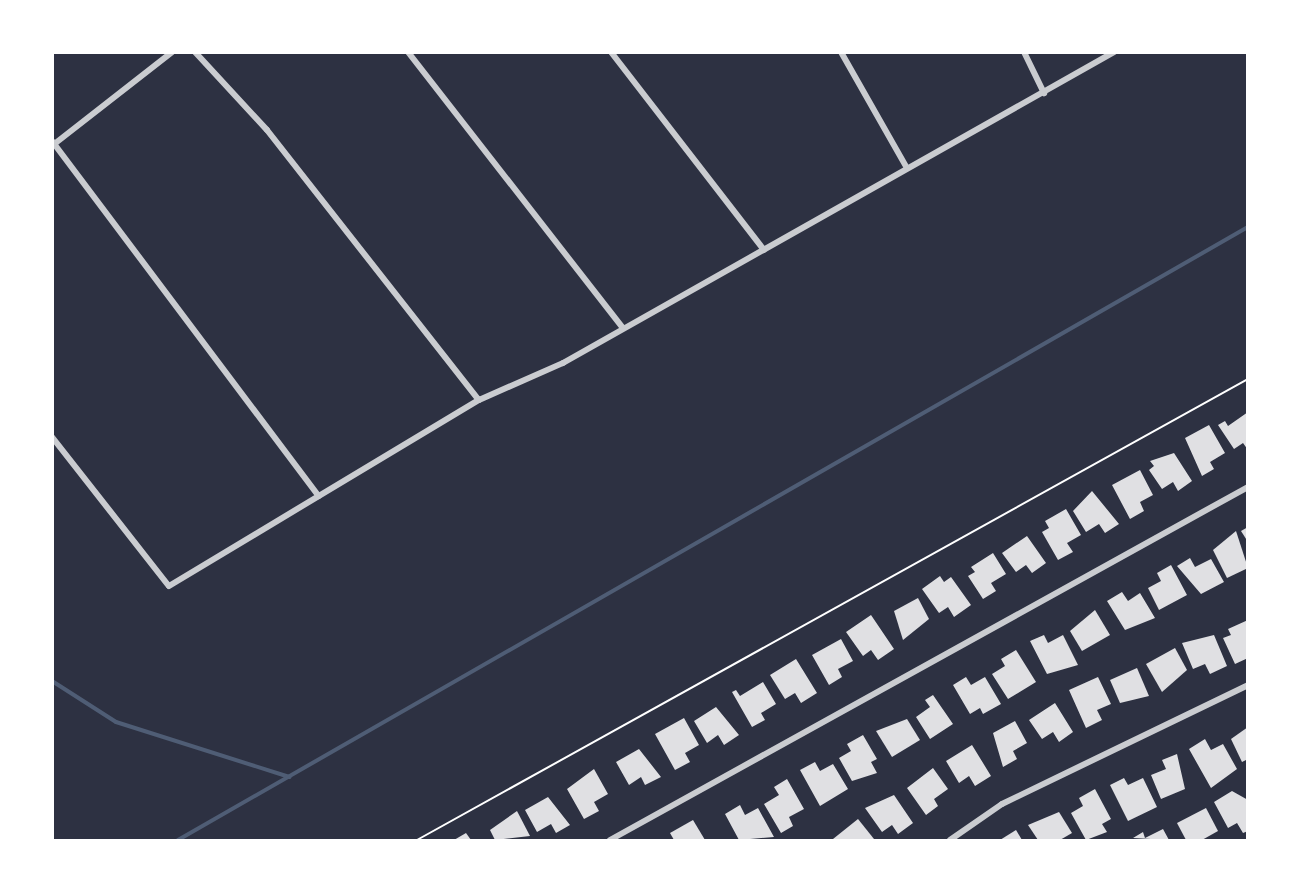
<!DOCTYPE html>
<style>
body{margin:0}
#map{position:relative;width:1300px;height:893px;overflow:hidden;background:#2d3142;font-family:Helvetica,sans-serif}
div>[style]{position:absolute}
.stream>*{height:4px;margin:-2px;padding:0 2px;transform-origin:2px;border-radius:2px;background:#4f5d75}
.building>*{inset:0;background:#e0e0e3}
.path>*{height:2px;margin:-1px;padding:0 1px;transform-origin:1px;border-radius:1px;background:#fff}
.minor>*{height:6px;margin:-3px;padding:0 3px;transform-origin:3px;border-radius:3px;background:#caccd0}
span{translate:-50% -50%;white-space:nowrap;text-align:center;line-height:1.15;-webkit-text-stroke:6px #fff;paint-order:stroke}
.frame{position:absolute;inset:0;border:54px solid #fff;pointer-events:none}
</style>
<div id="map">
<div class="stream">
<i style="left:52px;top:681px;width:76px;rotate:32.6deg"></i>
<i style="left:116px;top:722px;width:182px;rotate:17.6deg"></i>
<i style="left:178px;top:840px;width:1233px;rotate:-29.81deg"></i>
</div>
<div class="building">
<i style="clip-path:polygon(1248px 412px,1248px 450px,1243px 443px,1234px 449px,1218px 425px,1225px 421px,1228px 426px)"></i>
<i style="clip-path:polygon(1209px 425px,1225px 453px,1210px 462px,1214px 469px,1202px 476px,1185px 438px)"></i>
<i style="clip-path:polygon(1174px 453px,1192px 481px,1178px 491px,1173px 482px,1162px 489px,1149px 470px,1154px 466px,1150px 461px)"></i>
<i style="clip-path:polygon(1140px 470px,1153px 495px,1140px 502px,1144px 511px,1130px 519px,1112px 485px)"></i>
<i style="clip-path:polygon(1092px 491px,1119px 524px,1105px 533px,1099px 524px,1086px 532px,1073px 511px)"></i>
<i style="clip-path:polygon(1066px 509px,1081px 535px,1067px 543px,1073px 552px,1058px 560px,1042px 532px,1049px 528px,1045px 521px)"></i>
<i style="clip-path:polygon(1248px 527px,1248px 542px,1241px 531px)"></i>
<i style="clip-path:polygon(1236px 531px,1248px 568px,1227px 578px,1213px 550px)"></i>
<i style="clip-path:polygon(1027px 536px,1046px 563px,1032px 573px,1026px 565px,1016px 572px,1002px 553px)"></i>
<i style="clip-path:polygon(993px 553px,1006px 574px,991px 583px,996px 591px,983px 599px,968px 576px,975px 572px,971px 567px)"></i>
<i style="clip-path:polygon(1190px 558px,1195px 567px,1211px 559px,1224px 582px,1201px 594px,1177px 566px)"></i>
<i style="clip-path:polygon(1171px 565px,1187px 595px,1159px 610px,1148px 588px,1161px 581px,1157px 573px)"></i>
<i style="clip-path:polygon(940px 576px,944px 582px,951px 577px,971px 605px,954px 617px,948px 607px,939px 613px,922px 589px)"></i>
<i style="clip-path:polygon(1122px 592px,1128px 601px,1140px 593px,1155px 618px,1125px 630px,1107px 601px)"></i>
<i style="clip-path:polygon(918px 598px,929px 619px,903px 640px,894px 611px)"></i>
<i style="clip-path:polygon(1095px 610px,1110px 635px,1082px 651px,1070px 631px)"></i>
<i style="clip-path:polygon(871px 615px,894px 649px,878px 660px,871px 650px,863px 656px,846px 632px)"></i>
<i style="clip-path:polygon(1248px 620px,1248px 658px,1235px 664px,1223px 638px,1231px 635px,1228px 629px)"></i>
<i style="clip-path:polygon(1044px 635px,1048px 643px,1063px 635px,1078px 665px,1047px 674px,1030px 641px)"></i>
<i style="clip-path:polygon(1214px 635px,1227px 666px,1210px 674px,1205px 664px,1193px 669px,1182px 643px)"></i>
<i style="clip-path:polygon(841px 639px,853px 661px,838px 669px,842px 677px,829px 685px,812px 655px)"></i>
<i style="clip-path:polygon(1175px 648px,1187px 670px,1162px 692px,1146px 664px)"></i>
<i style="clip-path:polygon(1016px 650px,1036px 682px,1008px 699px,992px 674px,1005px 666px,1001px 659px)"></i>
<i style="clip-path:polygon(796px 659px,817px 693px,801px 703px,795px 693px,785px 699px,770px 675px)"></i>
<i style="clip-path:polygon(1137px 668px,1149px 696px,1120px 703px,1110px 680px)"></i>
<i style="clip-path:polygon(966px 677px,971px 685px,985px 677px,1001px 704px,983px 714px,980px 708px,970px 714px,953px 685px)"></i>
<i style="clip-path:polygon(1098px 677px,1111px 704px,1097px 710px,1102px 720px,1086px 728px,1069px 690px)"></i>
<i style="clip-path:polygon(763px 682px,776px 704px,761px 713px,765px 720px,752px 727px,732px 692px,736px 690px,740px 696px)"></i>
<i style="clip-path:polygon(933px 695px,953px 724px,930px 739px,916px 717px,930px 707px,925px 700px)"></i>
<i style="clip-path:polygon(1055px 703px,1073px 732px,1059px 742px,1053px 732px,1042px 739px,1029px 720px)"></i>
<i style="clip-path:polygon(716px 707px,739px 735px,724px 745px,718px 735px,707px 743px,694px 721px)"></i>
<i style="clip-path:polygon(684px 718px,699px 745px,685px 753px,690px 762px,675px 770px,655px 734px)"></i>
<i style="clip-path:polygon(907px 719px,920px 740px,892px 757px,876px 731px)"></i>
<i style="clip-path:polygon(1015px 721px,1027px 743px,1013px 751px,1017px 759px,1003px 767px,993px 733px)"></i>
<i style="clip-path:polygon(1248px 727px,1248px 759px,1242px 762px,1231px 739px)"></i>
<i style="clip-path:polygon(863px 735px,877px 759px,871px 762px,877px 773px,852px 781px,839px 758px,851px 751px,847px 744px)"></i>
<i style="clip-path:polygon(1205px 739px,1211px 750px,1223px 744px,1237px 769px,1211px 788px,1189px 749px)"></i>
<i style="clip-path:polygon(972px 745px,991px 776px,975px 786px,969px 776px,959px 783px,946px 761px)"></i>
<i style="clip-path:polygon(639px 749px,661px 777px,645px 785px,641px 777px,629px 785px,616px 762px)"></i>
<i style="clip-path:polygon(1177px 754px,1185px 789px,1161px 799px,1151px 775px,1166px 769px,1162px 760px)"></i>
<i style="clip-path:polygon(815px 762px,820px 771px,833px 764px,848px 789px,820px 806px,800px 770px)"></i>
<i style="clip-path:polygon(933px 768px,948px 789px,934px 799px,938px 806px,926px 815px,907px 788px)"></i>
<i style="clip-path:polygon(594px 769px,608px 794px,594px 802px,599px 811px,584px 819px,567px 789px)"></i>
<i style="clip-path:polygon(1124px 778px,1128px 785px,1143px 778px,1157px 807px,1128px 821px,1110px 785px)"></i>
<i style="clip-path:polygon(787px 779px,804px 809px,789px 817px,793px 826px,781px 833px,764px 804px,779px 795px,774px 787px)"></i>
<i style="clip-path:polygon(1095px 789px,1111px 819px,1102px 824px,1107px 832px,1086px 840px,1071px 813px,1083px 806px,1079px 798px)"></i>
<i style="clip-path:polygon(1232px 791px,1248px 800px,1248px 831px,1243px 833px,1237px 823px,1228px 828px,1214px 802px)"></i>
<i style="clip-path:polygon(894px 795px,913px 823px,898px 834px,892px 825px,882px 832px,865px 808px)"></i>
<i style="clip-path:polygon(548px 797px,570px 825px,556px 833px,551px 824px,537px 832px,525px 810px)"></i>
<i style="clip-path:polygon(740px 805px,745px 815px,758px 808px,774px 837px,739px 840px,725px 814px)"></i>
<i style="clip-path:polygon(1206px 808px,1218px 831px,1202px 840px,1186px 840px,1177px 823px)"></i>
<i style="clip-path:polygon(517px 811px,530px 836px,495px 840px,490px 830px)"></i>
<i style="clip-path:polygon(1059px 812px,1072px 833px,1060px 840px,1038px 840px,1028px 825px)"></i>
<i style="clip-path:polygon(858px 819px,874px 839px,834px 840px,833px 839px)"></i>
<i style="clip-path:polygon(693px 820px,705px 840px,674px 840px,670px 833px)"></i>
<i style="clip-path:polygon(1163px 829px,1169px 840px,1133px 838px,1143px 832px,1145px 838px)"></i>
<i style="clip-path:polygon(1016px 830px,1022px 840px,1000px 840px)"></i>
<i style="clip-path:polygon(466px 833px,471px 840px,454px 840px)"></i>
</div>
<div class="path">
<i style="left:417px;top:840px;width:950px;rotate:-29.02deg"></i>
</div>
<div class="minor">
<i style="left:195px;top:52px;width:106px;rotate:47.3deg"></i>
<i style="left:267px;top:130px;width:343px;rotate:51.9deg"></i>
<i style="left:408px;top:52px;width:350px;rotate:52.1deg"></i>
<i style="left:611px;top:52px;width:250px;rotate:52.3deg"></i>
<i style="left:841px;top:52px;width:133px;rotate:60.4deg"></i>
<i style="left:1024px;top:52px;width:46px;rotate:64deg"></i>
<i style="left:52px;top:141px;width:444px;rotate:53.1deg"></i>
<i style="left:53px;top:145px;width:151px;rotate:-38deg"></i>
<i style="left:52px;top:437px;width:189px;rotate:51.9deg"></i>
<i style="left:169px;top:586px;width:362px;rotate:-31deg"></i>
<i style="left:479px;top:400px;width:92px;rotate:-23.8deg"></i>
<i style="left:563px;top:363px;width:633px;rotate:-29.44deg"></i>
<i style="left:610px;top:840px;width:729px;rotate:-28.96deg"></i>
<i style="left:950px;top:840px;width:63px;rotate:-34.7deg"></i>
<i style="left:1002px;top:804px;width:273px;rotate:-25.8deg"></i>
</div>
<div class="frame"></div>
</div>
